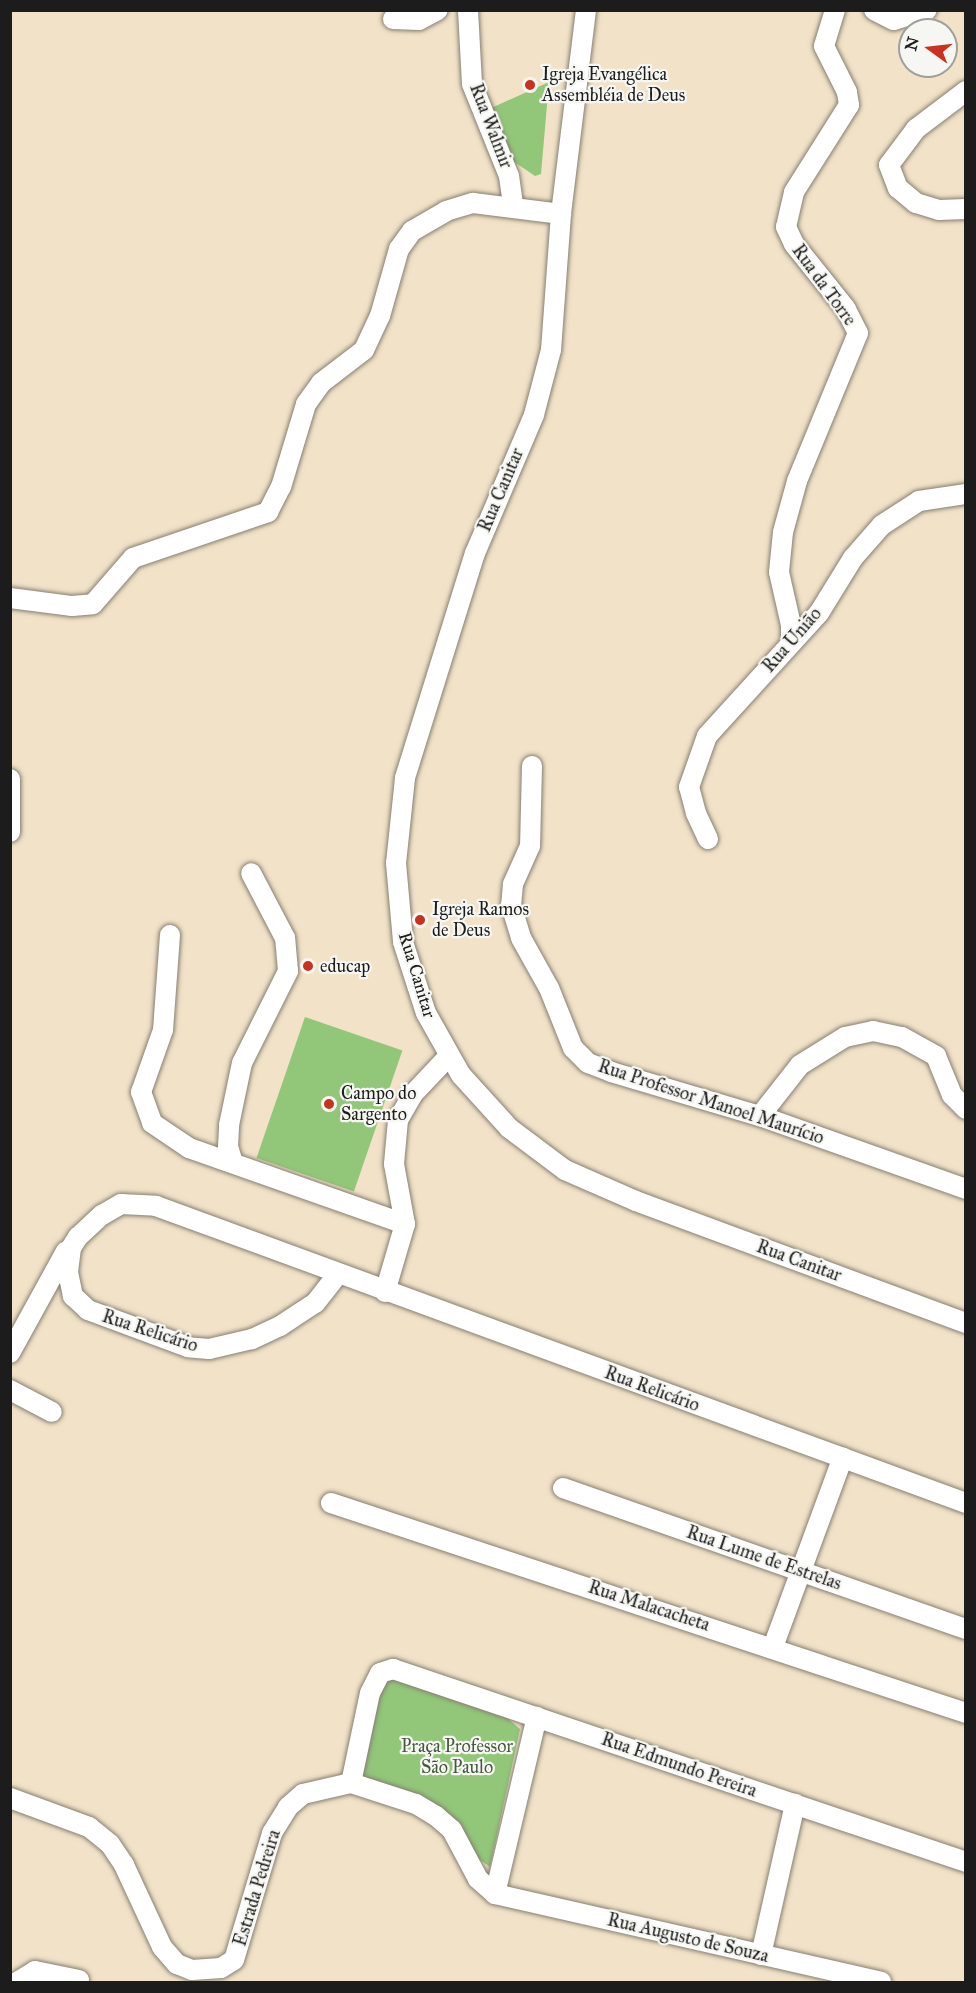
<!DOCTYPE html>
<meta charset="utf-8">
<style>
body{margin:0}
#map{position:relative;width:976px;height:1993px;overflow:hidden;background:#f1e2c8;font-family:"IM FELL Great Primer",serif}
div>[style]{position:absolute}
.green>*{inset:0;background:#92c779;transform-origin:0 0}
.roads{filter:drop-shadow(0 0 2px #867f72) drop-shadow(0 0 2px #867f72)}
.minor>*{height:20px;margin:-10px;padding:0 10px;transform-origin:10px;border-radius:10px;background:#fff}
.dots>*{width:16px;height:16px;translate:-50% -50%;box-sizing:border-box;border:3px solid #f6f6f2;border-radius:50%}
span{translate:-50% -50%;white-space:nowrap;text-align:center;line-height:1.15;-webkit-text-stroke:4.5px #f6f6f2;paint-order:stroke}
.poi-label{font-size:18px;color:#1c1c1c}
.left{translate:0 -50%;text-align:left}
.street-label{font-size:18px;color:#1c1c1c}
.park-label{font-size:18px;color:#45583d}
.frame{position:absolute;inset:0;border:12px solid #1c1c1c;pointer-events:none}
.north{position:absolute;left:898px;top:18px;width:60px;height:60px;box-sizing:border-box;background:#f6f6f2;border:2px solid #9f9f9c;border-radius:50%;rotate:285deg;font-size:16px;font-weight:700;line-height:24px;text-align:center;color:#1c1c1c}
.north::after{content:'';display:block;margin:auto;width:21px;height:27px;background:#c8321e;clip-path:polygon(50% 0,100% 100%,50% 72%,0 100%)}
</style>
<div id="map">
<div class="green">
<i style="clip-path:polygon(549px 82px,541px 174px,535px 176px,510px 159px,489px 109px)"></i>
<i style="left:305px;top:1017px;width:103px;height:149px;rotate:19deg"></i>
<i style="clip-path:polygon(394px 1677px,506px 1717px,520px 1729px,490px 1867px,357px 1772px,376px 1686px)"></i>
</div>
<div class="roads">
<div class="minor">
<i style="left:468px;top:10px;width:74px;rotate:86.9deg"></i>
<i style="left:472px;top:84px;width:99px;rotate:68.1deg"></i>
<i style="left:509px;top:176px;width:30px;rotate:82deg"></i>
<i style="left:586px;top:10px;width:206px;rotate:97deg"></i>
<i style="left:561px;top:214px;width:136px;rotate:94.2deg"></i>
<i style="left:551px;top:350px;width:67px;rotate:104.7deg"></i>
<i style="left:534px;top:415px;width:150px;rotate:113.1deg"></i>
<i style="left:475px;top:553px;width:236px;rotate:107.3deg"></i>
<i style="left:405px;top:778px;width:85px;rotate:96deg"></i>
<i style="left:396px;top:863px;width:79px;rotate:84.9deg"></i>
<i style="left:403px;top:942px;width:75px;rotate:72.1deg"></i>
<i style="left:426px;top:1013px;width:71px;rotate:60.6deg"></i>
<i style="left:461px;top:1075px;width:72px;rotate:47.8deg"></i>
<i style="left:509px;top:1128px;width:70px;rotate:36.9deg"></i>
<i style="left:565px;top:1170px;width:77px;rotate:23.6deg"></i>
<i style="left:636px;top:1201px;width:352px;rotate:20.3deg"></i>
<i style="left:874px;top:10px;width:22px;rotate:27deg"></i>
<i style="left:894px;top:20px;width:34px;rotate:-17deg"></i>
<i style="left:393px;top:19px;width:26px;rotate:2deg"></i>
<i style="left:419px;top:20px;width:21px;rotate:-28deg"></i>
<i style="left:966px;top:91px;width:63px;rotate:142.8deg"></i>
<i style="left:916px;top:129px;width:45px;rotate:126.9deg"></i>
<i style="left:889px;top:165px;width:25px;rotate:69deg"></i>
<i style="left:898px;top:188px;width:23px;rotate:40deg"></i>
<i style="left:916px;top:203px;width:24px;rotate:17deg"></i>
<i style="left:939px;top:210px;width:27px;rotate:-2deg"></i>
<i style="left:10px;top:598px;width:63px;rotate:7.4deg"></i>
<i style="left:72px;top:606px;width:21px;rotate:-5deg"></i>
<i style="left:93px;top:604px;width:61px;rotate:-49deg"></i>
<i style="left:133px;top:558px;width:143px;rotate:-18.8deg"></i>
<i style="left:268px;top:512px;width:28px;rotate:-63deg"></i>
<i style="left:281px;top:487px;width:87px;rotate:-73.2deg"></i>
<i style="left:306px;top:404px;width:26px;rotate:-54deg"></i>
<i style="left:321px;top:383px;width:54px;rotate:-37.5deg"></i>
<i style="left:364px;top:350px;width:38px;rotate:-65deg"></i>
<i style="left:380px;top:316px;width:70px;rotate:-74.2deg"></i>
<i style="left:399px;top:249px;width:22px;rotate:-54deg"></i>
<i style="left:412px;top:231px;width:39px;rotate:-30deg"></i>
<i style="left:446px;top:211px;width:28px;rotate:-17deg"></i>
<i style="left:473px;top:203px;width:89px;rotate:7.1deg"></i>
<i style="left:791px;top:642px;width:17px;rotate:-90deg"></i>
<i style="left:791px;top:625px;width:54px;rotate:-102.8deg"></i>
<i style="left:779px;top:572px;width:40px;rotate:-84.3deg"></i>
<i style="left:783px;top:532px;width:53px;rotate:-74.6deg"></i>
<i style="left:797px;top:481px;width:160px;rotate:-67.6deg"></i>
<i style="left:858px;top:333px;width:27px;rotate:-117deg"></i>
<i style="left:846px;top:309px;width:83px;rotate:-128.7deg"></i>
<i style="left:794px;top:244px;width:19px;rotate:-115deg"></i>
<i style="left:786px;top:227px;width:36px;rotate:-77deg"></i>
<i style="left:794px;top:192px;width:103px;rotate:-57.7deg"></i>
<i style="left:849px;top:105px;width:13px;rotate:-99deg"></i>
<i style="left:847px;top:92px;width:51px;rotate:-116.6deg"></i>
<i style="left:824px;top:46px;width:38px;rotate:-73deg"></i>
<i style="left:532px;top:766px;width:80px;rotate:91.4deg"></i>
<i style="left:530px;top:846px;width:42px;rotate:114.1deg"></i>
<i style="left:513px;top:884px;width:21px;rotate:95deg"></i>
<i style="left:511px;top:905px;width:34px;rotate:73deg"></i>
<i style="left:521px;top:938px;width:57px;rotate:60.8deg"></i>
<i style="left:549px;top:988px;width:65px;rotate:68.2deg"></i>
<i style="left:573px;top:1048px;width:21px;rotate:45deg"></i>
<i style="left:588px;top:1063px;width:25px;rotate:21deg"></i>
<i style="left:611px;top:1072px;width:155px;rotate:16.5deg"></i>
<i style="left:760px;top:1116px;width:219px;rotate:19.5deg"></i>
<i style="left:10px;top:779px;width:53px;rotate:90deg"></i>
<i style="left:708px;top:839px;width:29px;rotate:-115deg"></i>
<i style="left:696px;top:813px;width:27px;rotate:-105deg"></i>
<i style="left:689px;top:787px;width:54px;rotate:-70.6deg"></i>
<i style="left:707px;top:736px;width:166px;rotate:-47.7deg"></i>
<i style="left:819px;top:613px;width:65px;rotate:-58.3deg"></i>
<i style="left:853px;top:558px;width:44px;rotate:-48.7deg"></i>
<i style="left:882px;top:525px;width:44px;rotate:-33deg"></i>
<i style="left:919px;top:501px;width:48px;rotate:-8.5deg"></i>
<i style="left:170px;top:935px;width:95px;rotate:94.2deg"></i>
<i style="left:163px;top:1030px;width:66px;rotate:109.5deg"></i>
<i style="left:141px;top:1092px;width:33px;rotate:70deg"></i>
<i style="left:152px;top:1123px;width:45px;rotate:34deg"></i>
<i style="left:189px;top:1148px;width:229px;rotate:19.4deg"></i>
<i style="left:760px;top:1116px;width:65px;rotate:-51.9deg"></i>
<i style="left:800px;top:1065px;width:53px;rotate:-31.9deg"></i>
<i style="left:845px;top:1037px;width:29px;rotate:-12deg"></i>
<i style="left:873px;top:1031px;width:30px;rotate:12deg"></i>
<i style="left:902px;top:1037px;width:39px;rotate:29deg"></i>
<i style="left:936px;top:1056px;width:42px;rotate:67.7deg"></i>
<i style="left:952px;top:1095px;width:20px;rotate:45deg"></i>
<i style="left:233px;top:1163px;width:17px;rotate:-107deg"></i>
<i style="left:228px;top:1147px;width:22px;rotate:-87deg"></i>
<i style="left:229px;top:1125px;width:63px;rotate:-78.2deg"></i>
<i style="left:242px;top:1063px;width:103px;rotate:-63.4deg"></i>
<i style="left:288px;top:971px;width:33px;rotate:-95deg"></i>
<i style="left:285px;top:938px;width:73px;rotate:-117.6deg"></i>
<i style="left:338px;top:1274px;width:37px;rotate:128deg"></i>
<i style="left:315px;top:1303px;width:42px;rotate:146.7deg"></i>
<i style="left:280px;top:1326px;width:31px;rotate:155deg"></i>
<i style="left:252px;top:1339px;width:44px;rotate:166.9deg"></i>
<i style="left:209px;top:1349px;width:21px;rotate:-175deg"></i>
<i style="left:188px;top:1347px;width:107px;rotate:-159.7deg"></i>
<i style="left:88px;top:1310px;width:21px;rotate:-137deg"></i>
<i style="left:73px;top:1296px;width:25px;rotate:-102deg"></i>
<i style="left:68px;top:1272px;width:24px;rotate:-83deg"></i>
<i style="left:71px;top:1248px;width:13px;rotate:-58deg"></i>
<i style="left:78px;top:1237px;width:33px;rotate:-43deg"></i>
<i style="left:102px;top:1215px;width:22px;rotate:-30deg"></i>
<i style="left:121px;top:1204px;width:35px;rotate:3deg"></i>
<i style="left:156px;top:1206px;width:863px;rotate:20.14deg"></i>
<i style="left:385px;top:1292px;width:71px;rotate:-73.6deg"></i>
<i style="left:405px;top:1224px;width:61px;rotate:-100.4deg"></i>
<i style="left:394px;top:1164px;width:44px;rotate:-84.8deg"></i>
<i style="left:398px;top:1120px;width:30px;rotate:-60deg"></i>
<i style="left:413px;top:1094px;width:51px;rotate:-46.6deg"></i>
<i style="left:10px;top:1353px;width:116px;rotate:-61.2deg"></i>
<i style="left:10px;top:1390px;width:47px;rotate:27.6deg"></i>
<i style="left:563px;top:1488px;width:427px;rotate:19.3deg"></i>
<i style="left:331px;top:1503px;width:669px;rotate:18.3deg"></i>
<i style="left:773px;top:1647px;width:202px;rotate:-69.8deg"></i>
<i style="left:351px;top:1783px;width:92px;rotate:-78.1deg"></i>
<i style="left:370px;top:1693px;width:22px;rotate:-63deg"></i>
<i style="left:380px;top:1673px;width:14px;rotate:-17deg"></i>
<i style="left:393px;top:1669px;width:605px;rotate:18.61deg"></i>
<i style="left:10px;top:1798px;width:84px;rotate:20.2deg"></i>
<i style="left:89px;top:1827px;width:27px;rotate:39deg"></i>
<i style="left:110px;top:1844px;width:25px;rotate:56deg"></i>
<i style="left:124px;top:1865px;width:90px;rotate:65.1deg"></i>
<i style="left:162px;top:1947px;width:23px;rotate:49deg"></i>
<i style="left:177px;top:1964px;width:16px;rotate:22deg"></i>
<i style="left:192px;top:1970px;width:29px;rotate:-4deg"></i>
<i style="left:221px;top:1968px;width:15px;rotate:-32deg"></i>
<i style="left:234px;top:1960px;width:133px;rotate:-73.3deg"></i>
<i style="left:272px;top:1833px;width:31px;rotate:-58deg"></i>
<i style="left:288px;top:1807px;width:20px;rotate:-41deg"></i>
<i style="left:303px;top:1794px;width:49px;rotate:-12.9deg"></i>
<i style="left:351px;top:1783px;width:68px;rotate:17.9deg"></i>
<i style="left:416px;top:1804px;width:23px;rotate:31deg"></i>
<i style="left:436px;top:1816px;width:21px;rotate:41deg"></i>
<i style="left:452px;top:1830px;width:55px;rotate:62deg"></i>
<i style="left:478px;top:1879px;width:23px;rotate:41deg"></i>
<i style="left:495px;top:1894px;width:396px;rotate:12.8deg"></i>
<i style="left:495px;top:1894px;width:182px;rotate:-76.7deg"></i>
<i style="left:761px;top:1955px;width:155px;rotate:-77.3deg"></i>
<i style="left:17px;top:1982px;width:21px;rotate:-31deg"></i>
<i style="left:35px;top:1971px;width:45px;rotate:11.6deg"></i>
</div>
</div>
<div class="dots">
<i style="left:530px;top:85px;background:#c8321e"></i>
<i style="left:420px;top:920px;background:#c8321e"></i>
<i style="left:308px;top:966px;background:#c8321e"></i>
<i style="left:329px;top:1104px;background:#c8321e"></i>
</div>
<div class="poi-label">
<span class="left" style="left:542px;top:85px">Igreja Evangélica<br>Assembléia de Deus</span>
<span class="left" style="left:432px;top:920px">Igreja Ramos<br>de Deus</span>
<span class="left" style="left:320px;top:966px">educap</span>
<span class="left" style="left:341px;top:1104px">Campo do<br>Sargento</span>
</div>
<div class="street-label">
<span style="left:491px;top:126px;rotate:69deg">Rua Walmir</span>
<span style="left:824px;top:285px;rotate:54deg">Rua da Torre</span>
<span style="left:501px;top:490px;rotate:-67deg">Rua Canitar</span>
<span style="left:792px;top:640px;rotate:-49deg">Rua União</span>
<span style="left:417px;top:975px;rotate:73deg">Rua Canitar</span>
<span style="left:711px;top:1102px;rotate:18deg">Rua Professor Manoel Maurício</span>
<span style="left:799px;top:1261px;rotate:20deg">Rua Canitar</span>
<span style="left:150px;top:1331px;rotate:18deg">Rua Relicário</span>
<span style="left:652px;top:1389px;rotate:20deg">Rua Relicário</span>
<span style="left:764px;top:1558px;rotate:19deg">Rua Lume de Estrelas</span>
<span style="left:649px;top:1606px;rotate:18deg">Rua Malacacheta</span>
<span style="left:679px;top:1765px;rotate:19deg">Rua Edmundo Pereira</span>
<span style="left:257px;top:1888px;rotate:-73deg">Estrada Pedreira</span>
<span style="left:688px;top:1938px;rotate:13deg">Rua Augusto de Souza</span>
</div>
<div class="park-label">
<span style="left:457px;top:1757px">Praça Professor<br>São Paulo</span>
</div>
<div class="frame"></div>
<div class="north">N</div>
</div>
